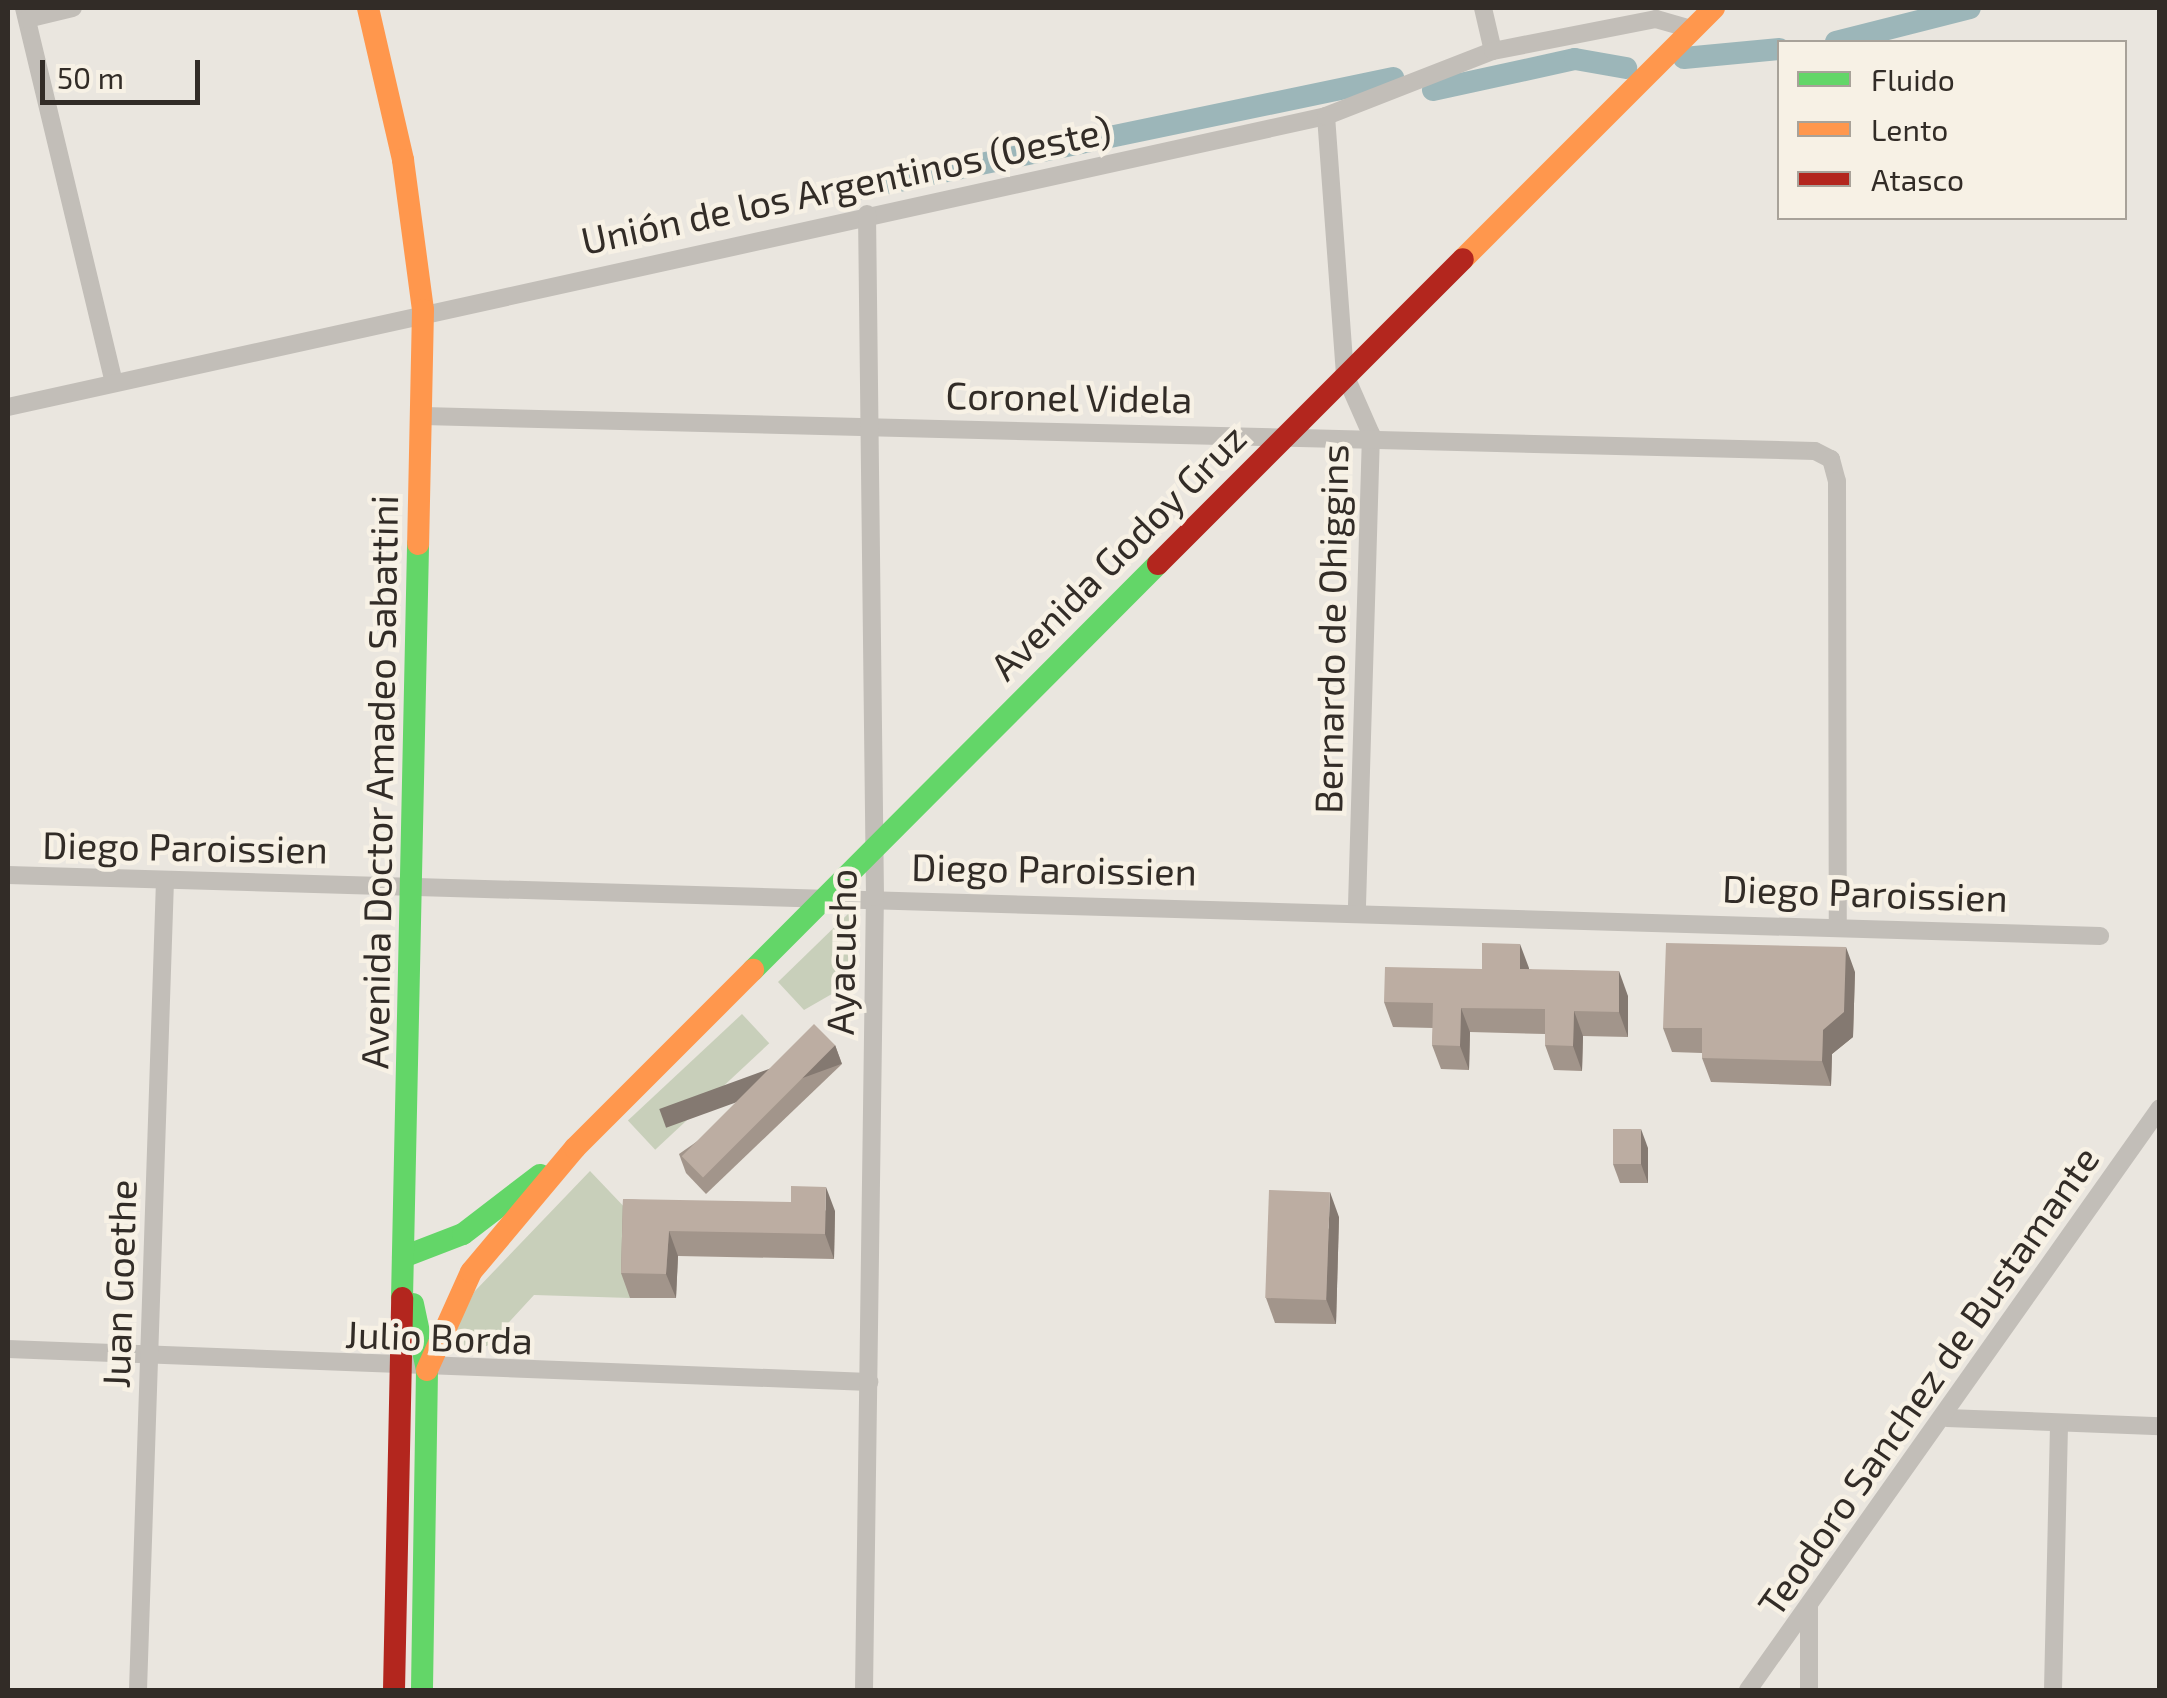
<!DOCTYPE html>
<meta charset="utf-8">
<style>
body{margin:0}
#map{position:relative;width:2167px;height:1698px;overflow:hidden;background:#eae6df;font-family:"Exo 2",sans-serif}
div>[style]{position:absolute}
.green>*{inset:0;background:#c8cfba;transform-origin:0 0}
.canal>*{height:22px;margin:-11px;padding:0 11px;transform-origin:11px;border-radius:11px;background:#9cb6b9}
.street>*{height:18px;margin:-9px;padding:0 9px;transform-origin:9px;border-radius:9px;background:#c2beb8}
.fast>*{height:22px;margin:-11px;padding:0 11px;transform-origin:11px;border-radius:11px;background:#63d668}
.slow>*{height:22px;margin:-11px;padding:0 11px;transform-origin:11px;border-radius:11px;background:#ff974d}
.jam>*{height:22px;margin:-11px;padding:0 11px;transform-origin:11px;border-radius:11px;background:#b3261e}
.wall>*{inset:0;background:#a2958b}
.shaded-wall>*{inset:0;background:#847971;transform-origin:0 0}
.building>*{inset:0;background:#bcada2;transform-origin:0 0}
span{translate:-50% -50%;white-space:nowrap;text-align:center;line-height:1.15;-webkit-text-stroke:9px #f7f1e5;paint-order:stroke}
.street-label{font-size:38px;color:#322c27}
.frame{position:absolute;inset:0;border:10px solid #322c27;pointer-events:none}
.legend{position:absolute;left:1777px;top:40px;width:350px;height:180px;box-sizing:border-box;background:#f7f1e5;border:2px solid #a8a299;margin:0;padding:12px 18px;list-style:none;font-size:30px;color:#322c27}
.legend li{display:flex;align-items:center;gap:20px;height:50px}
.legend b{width:50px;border:2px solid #a8a299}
.scale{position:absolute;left:40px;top:60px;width:160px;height:45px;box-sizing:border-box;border:5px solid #322c27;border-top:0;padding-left:12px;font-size:30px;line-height:35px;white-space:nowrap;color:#322c27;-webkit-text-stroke:8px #f7f1e5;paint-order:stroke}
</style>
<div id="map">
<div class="green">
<i style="clip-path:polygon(849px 913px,851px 983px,804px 1010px,778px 982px)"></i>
<i style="left:742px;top:1014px;width:40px;height:156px;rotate:47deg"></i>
<i style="clip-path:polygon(590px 1171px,630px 1213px,630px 1298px,534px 1295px,487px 1346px,457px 1349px,450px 1341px,474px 1292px)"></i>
</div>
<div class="canal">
<i style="left:1836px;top:42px;width:138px;rotate:-14.2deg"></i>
<i style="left:1684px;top:58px;width:96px;rotate:-5.4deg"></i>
<i style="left:1433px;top:90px;width:145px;rotate:-12.3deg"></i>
<i style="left:1575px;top:59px;width:52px;rotate:10deg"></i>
<i style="left:846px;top:192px;width:559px;rotate:-11.77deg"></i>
</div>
<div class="street">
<i style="left:24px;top:8px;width:385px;rotate:76.5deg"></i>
<i style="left:1483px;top:8px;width:44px;rotate:76.9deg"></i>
<i style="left:27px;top:19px;width:47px;rotate:-13.4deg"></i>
<i style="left:1326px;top:116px;width:260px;rotate:85.8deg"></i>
<i style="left:1345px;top:375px;width:64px;rotate:66.2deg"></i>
<i style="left:1371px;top:434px;width:474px;rotate:91.7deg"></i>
<i style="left:8px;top:407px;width:1350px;rotate:-12.45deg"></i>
<i style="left:1326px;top:116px;width:179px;rotate:-21.3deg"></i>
<i style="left:1493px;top:51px;width:166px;rotate:-11.1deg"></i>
<i style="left:1656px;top:19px;width:37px;rotate:16deg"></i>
<i style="left:423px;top:416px;width:1392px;rotate:1.44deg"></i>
<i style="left:1815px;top:451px;width:18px;rotate:27deg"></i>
<i style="left:1831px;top:459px;width:23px;rotate:75deg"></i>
<i style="left:1837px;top:481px;width:443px;rotate:89.9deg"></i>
<i style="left:8px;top:875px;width:2093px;rotate:1.67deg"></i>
<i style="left:8px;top:1349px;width:862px;rotate:2.19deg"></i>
<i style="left:1947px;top:1418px;width:213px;rotate:2.2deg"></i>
<i style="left:138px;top:1690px;width:810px;rotate:-88.09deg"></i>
<i style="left:864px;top:1690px;width:793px;rotate:-89.21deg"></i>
<i style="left:875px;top:897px;width:683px;rotate:-90.67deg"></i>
<i style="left:1748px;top:1690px;width:713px;rotate:-54.71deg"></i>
<i style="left:1809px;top:1690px;width:83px;rotate:-90deg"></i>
<i style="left:2053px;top:1690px;width:266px;rotate:-88.7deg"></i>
</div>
<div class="fast">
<i style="left:753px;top:970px;width:573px;rotate:-45.07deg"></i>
<i style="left:403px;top:1257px;width:64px;rotate:-21deg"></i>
<i style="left:463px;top:1234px;width:97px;rotate:-37.5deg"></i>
<i style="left:402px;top:1298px;width:754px;rotate:-88.78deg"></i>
<i style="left:413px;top:1304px;width:67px;rotate:78deg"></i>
<i style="left:427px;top:1370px;width:320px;rotate:90.9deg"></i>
</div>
<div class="slow">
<i style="left:368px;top:8px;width:156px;rotate:77deg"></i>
<i style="left:403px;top:160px;width:151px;rotate:82.4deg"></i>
<i style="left:423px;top:310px;width:234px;rotate:91.2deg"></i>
<i style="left:1463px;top:259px;width:355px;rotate:-45deg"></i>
<i style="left:427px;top:1370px;width:107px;rotate:-65.8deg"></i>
<i style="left:471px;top:1272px;width:162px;rotate:-50deg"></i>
<i style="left:575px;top:1148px;width:252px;rotate:-45deg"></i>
</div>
<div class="jam">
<i style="left:1158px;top:564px;width:431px;rotate:-45deg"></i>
<i style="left:394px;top:1690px;width:392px;rotate:-88.8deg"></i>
</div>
<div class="wall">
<i style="clip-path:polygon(1529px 969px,1628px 996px,1628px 1037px,1583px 1036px,1582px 1071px,1554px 1070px,1545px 1045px,1545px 1034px,1470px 1032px,1469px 1070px,1441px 1069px,1432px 1045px,1433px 1028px,1393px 1027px,1384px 1002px)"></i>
<i style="clip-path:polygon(1855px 972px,1853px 1037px,1832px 1054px,1831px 1086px,1711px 1082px,1702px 1058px,1702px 1053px,1672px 1052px,1663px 1028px)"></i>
<i style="clip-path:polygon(835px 1045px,842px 1064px,706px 1194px,686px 1173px,679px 1154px)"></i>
<i style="clip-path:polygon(1648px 1148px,1648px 1183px,1620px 1183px,1613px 1164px)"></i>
<i style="clip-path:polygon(623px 1199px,835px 1211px,834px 1259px,678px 1256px,676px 1298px,630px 1298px,621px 1273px)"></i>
<i style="clip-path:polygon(1339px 1217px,1336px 1324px,1275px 1323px,1266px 1298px)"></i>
</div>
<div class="shaded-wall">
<i style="clip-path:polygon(1520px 944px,1529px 968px,1529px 994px,1520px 969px)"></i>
<i style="clip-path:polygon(1846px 947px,1855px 972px,1853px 1037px,1832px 1054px,1831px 1086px,1822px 1061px,1823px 1030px)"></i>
<i style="clip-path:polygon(1619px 971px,1628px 996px,1628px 1037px,1619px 1012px)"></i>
<i style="clip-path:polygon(1461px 1008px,1470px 1032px,1469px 1070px,1460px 1046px)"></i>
<i style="clip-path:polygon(1574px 1011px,1583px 1036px,1582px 1071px,1573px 1046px)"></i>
<i style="left:835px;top:1045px;width:20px;height:187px;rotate:70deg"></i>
<i style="clip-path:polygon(1641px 1129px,1648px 1148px,1648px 1183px,1641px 1164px)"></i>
<i style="clip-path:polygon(826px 1187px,835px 1211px,834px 1259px,825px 1234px)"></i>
<i style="clip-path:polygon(1330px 1192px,1339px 1217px,1336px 1324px,1326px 1299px)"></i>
<i style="clip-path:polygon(669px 1231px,678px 1256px,676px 1298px,666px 1274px)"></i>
</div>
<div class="building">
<i style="clip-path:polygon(1482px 943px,1520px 944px,1520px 969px,1619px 971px,1619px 1012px,1574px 1011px,1573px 1046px,1545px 1045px,1545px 1009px,1461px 1008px,1460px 1046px,1432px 1045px,1433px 1003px,1384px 1002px,1385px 967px,1482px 969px)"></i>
<i style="clip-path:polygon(1666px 943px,1846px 947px,1844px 1012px,1823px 1030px,1822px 1061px,1702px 1058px,1702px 1028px,1663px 1028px)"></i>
<i style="left:814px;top:1024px;width:30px;height:187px;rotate:45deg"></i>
<i style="left:1641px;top:1129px;width:35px;height:28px;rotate:90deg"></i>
<i style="clip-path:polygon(791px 1186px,826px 1187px,825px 1234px,669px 1231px,666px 1274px,621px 1273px,623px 1199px,791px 1202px)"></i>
<i style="left:1269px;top:1190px;width:61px;height:108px;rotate:2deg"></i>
</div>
<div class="street-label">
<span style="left:846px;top:185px;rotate:-12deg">Unión de los Argentinos (Oeste)</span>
<span style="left:1069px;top:397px;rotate:1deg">Coronel Videla</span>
<span style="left:1118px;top:552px;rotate:-45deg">Avenida Godoy Gruz</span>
<span style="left:1331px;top:629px;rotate:-89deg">Bernardo de Ohiggins</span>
<span style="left:379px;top:782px;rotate:-89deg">Avenida Doctor Amadeo Sabattini</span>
<span style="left:185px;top:847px;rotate:1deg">Diego Paroissien</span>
<span style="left:1054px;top:869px;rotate:1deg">Diego Paroissien</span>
<span style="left:1865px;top:893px;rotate:2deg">Diego Paroissien</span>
<span style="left:841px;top:952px;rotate:-89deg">Ayacucho</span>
<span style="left:119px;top:1284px;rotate:-88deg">Juan Goethe</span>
<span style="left:439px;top:1337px;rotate:2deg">Julio Borda</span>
<span style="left:1928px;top:1381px;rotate:-55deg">Teodoro Sanchez de Bustamante</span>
</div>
<div class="frame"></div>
<ul class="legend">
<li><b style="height:12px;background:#63d668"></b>Fluido</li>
<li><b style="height:12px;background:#ff974d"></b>Lento</li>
<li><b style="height:12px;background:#b3261e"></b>Atasco</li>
</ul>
<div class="scale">50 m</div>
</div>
